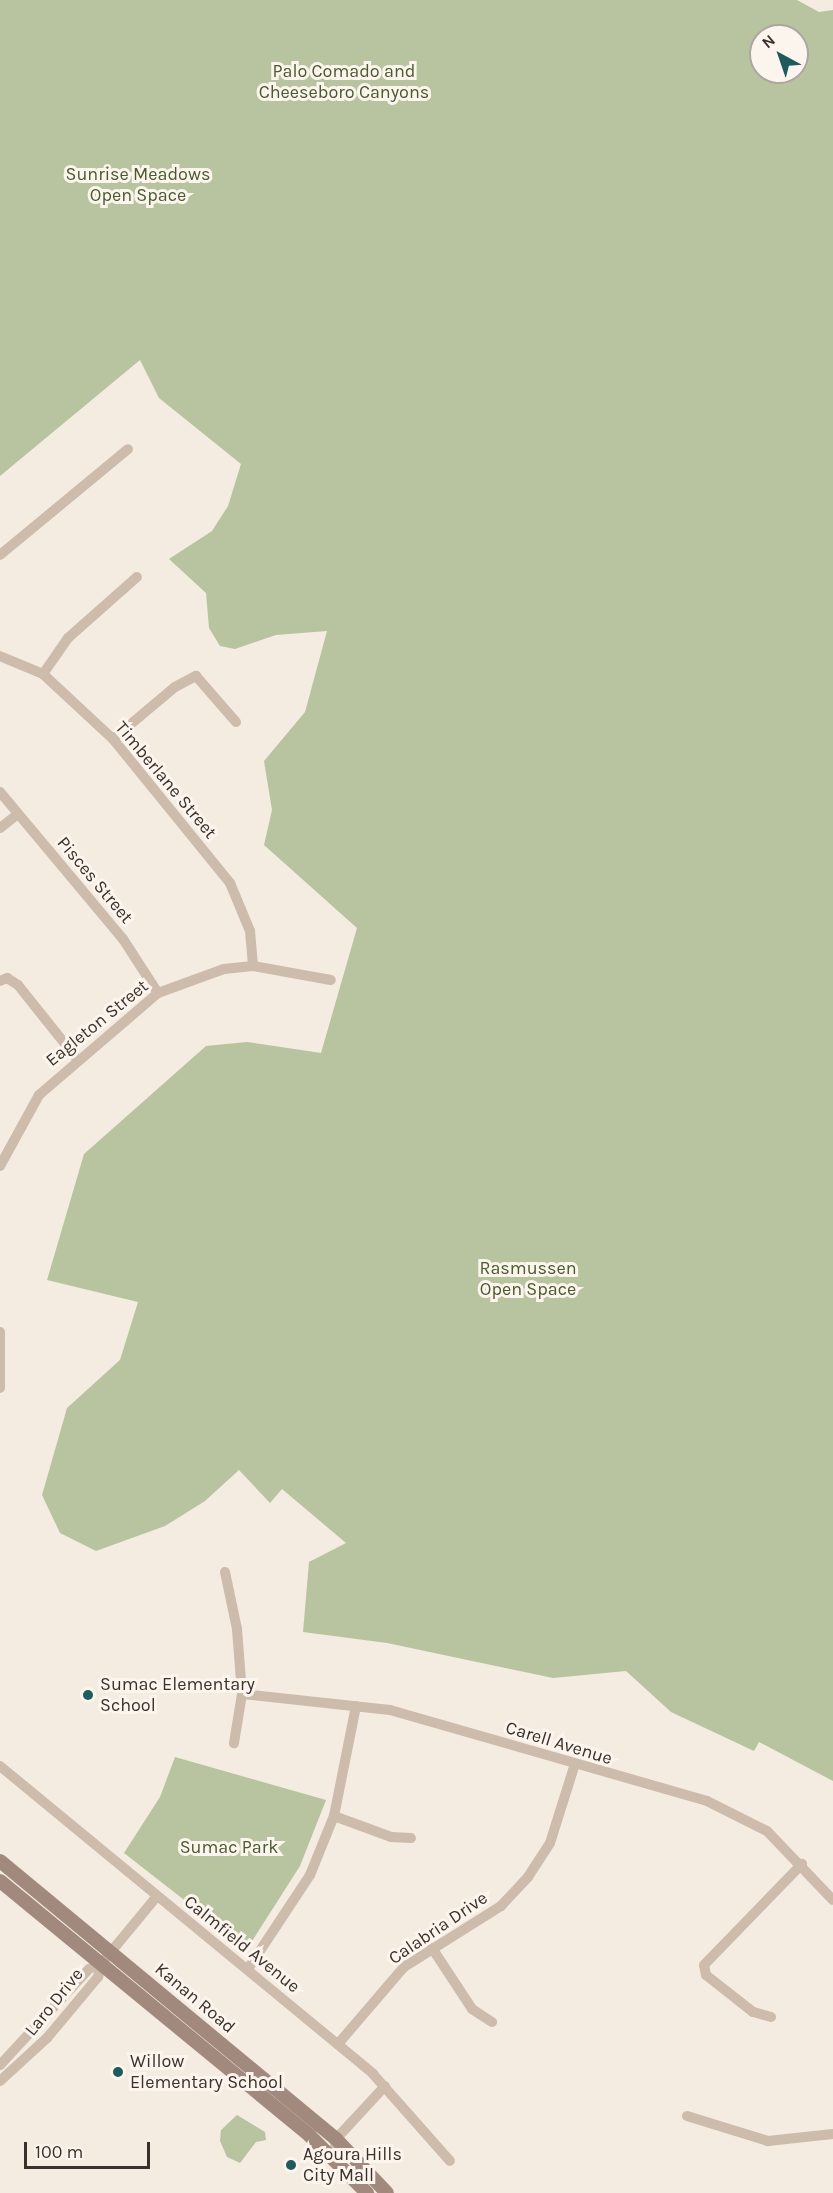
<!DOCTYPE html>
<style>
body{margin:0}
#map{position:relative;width:833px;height:2193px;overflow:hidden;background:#f4ebe1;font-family:Karla,sans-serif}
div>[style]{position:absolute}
.green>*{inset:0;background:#b8c4a0}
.minor>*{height:10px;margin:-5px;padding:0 5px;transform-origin:5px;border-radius:5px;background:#cdbbac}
.secondary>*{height:14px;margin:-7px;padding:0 7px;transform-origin:7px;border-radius:7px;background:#a18a7d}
.dots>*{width:16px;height:16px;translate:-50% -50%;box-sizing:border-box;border:3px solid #fbf5ee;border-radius:50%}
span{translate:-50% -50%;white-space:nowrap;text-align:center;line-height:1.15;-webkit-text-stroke:6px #fbf5ee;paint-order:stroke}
.park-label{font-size:18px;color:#4a5a2e}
.street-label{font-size:18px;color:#3b302b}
.poi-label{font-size:18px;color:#3b302b}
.left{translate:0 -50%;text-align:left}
.north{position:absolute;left:749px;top:24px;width:60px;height:60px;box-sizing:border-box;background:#fbf5ee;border:2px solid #aea6a0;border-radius:50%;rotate:320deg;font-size:16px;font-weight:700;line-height:24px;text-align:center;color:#3b302b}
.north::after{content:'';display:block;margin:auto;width:21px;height:27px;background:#1f5a5e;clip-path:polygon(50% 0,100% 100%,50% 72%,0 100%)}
.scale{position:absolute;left:24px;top:2142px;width:126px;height:27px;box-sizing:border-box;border:3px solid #3b302b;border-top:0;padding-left:8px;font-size:18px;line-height:21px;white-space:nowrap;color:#3b302b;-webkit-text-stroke:4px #fbf5ee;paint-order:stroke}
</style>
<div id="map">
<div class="green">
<i style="clip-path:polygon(evenodd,0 0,797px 0,819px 12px,833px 10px,833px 1781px,759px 1742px,754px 1751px,671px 1712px,626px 1671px,553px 1678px,387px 1643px,303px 1632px,309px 1562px,346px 1543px,282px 1489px,270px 1503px,239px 1470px,205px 1501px,165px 1526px,96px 1551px,60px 1533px,42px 1495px,67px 1408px,120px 1360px,138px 1302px,47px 1280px,84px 1154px,206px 1046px,247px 1042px,321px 1053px,357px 928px,264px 845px,272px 810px,264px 761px,305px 712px,327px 631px,276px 635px,235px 649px,220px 646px,209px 628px,206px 593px,169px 559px,212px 531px,228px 506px,241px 464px,159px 398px,140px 360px,0 476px,0 0,761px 36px,797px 36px,797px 72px,761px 72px,761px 36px)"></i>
<i style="clip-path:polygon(175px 1757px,326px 1800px,300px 1866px,247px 1949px,124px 1853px,160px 1797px)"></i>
<i style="clip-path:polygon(237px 2115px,265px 2132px,266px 2140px,256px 2142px,240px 2163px,227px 2157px,220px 2141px,221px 2130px)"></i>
</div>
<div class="minor">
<i style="left:0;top:555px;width:166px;rotate:-39.6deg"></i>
<i style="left:0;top:656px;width:47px;rotate:22.7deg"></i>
<i style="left:43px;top:674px;width:96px;rotate:42.9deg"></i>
<i style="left:113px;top:739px;width:186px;rotate:50.9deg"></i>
<i style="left:230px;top:883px;width:52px;rotate:67.4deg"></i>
<i style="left:250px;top:931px;width:35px;rotate:85deg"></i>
<i style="left:43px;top:674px;width:44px;rotate:-55.2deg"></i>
<i style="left:68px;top:638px;width:92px;rotate:-41.5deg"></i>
<i style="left:113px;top:739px;width:81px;rotate:-40deg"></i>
<i style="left:175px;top:687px;width:24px;rotate:-28deg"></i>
<i style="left:196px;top:676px;width:61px;rotate:49deg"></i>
<i style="left:0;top:792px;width:192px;rotate:50.1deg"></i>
<i style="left:123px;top:939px;width:64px;rotate:57.1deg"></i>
<i style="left:0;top:828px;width:23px;rotate:-38deg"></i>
<i style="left:0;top:981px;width:8px;rotate:-23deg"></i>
<i style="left:7px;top:978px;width:13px;rotate:32deg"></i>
<i style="left:18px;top:985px;width:95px;rotate:51.4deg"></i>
<i style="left:0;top:1166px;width:81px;rotate:-61.2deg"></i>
<i style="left:39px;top:1095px;width:157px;rotate:-40.6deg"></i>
<i style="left:158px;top:993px;width:70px;rotate:-20deg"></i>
<i style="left:224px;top:969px;width:29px;rotate:-6deg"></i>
<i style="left:253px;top:966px;width:79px;rotate:10.2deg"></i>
<i style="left:0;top:1332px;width:56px;rotate:90deg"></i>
<i style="left:225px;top:1572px;width:58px;rotate:78.1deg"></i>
<i style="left:237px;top:1629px;width:65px;rotate:85.6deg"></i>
<i style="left:242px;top:1694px;width:50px;rotate:99.3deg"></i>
<i style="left:242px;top:1694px;width:149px;rotate:6.2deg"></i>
<i style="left:390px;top:1710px;width:330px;rotate:16deg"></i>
<i style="left:707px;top:1801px;width:67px;rotate:26.6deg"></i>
<i style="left:767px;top:1831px;width:95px;rotate:46.3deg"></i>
<i style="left:0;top:1766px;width:484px;rotate:39.5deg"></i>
<i style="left:373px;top:2074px;width:116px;rotate:48.5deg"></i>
<i style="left:334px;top:1816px;width:61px;rotate:20.2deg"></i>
<i style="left:391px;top:1837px;width:20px;rotate:3deg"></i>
<i style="left:432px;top:1948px;width:73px;rotate:56.7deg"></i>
<i style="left:472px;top:2009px;width:24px;rotate:33deg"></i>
<i style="left:248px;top:1969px;width:113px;rotate:-56.6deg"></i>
<i style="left:310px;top:1875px;width:64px;rotate:-67.9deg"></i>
<i style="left:334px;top:1816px;width:112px;rotate:-78.7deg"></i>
<i style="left:771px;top:2017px;width:19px;rotate:-164deg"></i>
<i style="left:753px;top:2012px;width:60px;rotate:-141.8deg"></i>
<i style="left:706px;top:1975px;width:10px;rotate:-101deg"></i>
<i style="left:704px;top:1965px;width:141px;rotate:-45.9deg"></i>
<i style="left:338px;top:2044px;width:101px;rotate:-49.4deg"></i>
<i style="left:404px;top:1967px;width:115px;rotate:-32.2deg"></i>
<i style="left:501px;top:1906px;width:40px;rotate:-47deg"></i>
<i style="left:528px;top:1877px;width:40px;rotate:-57.1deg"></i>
<i style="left:550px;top:1843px;width:80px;rotate:-72.5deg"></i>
<i style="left:0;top:2065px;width:131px;rotate:-47.2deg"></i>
<i style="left:89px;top:1969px;width:13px;rotate:-23deg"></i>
<i style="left:101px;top:1964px;width:88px;rotate:-50.5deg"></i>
<i style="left:0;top:2081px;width:64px;rotate:-42.5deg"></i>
<i style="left:47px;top:2038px;width:80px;rotate:-50.1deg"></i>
<i style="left:98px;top:1977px;width:13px;rotate:-77deg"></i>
<i style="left:687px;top:2116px;width:85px;rotate:17.2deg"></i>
<i style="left:768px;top:2141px;width:65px;rotate:-6.1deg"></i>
<i style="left:334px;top:2159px;width:20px;rotate:-84deg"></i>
<i style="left:336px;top:2139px;width:72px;rotate:-47.2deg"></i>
</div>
<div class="secondary">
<i style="left:0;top:1861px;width:436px;rotate:39.6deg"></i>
<i style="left:336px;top:2139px;width:74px;rotate:46.6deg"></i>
<i style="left:0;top:1881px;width:401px;rotate:39.4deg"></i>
<i style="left:310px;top:2136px;width:81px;rotate:45deg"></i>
</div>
<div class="dots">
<i style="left:88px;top:1695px;background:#1f5a5e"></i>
<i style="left:118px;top:2072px;background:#1f5a5e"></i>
<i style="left:291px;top:2165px;background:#1f5a5e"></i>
</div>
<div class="park-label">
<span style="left:344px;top:82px">Palo Comado and<br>Cheeseboro Canyons</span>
<span style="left:138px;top:185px">Sunrise Meadows<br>Open Space</span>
<span style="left:528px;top:1279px">Rasmussen<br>Open Space</span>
<span style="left:229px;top:1847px">Sumac Park</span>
</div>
<div class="street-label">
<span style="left:166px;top:780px;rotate:50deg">Timberlane Street</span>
<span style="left:95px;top:880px;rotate:50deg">Pisces Street</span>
<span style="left:97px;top:1023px;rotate:-39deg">Eagleton Street</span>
<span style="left:559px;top:1743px;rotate:17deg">Carell Avenue</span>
<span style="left:438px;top:1928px;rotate:-34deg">Calabria Drive</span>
<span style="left:242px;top:1944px;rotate:39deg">Calmfield Avenue</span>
<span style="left:195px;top:1998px;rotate:40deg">Kanan Road</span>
<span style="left:54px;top:2002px;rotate:-51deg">Laro Drive</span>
</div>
<div class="poi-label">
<span class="left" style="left:100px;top:1695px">Sumac Elementary<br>School</span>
<span class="left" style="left:130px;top:2072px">Willow<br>Elementary School</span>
<span class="left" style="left:303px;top:2165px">Agoura Hills<br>City Mall</span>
</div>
<div class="north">N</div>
<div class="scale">100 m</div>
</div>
